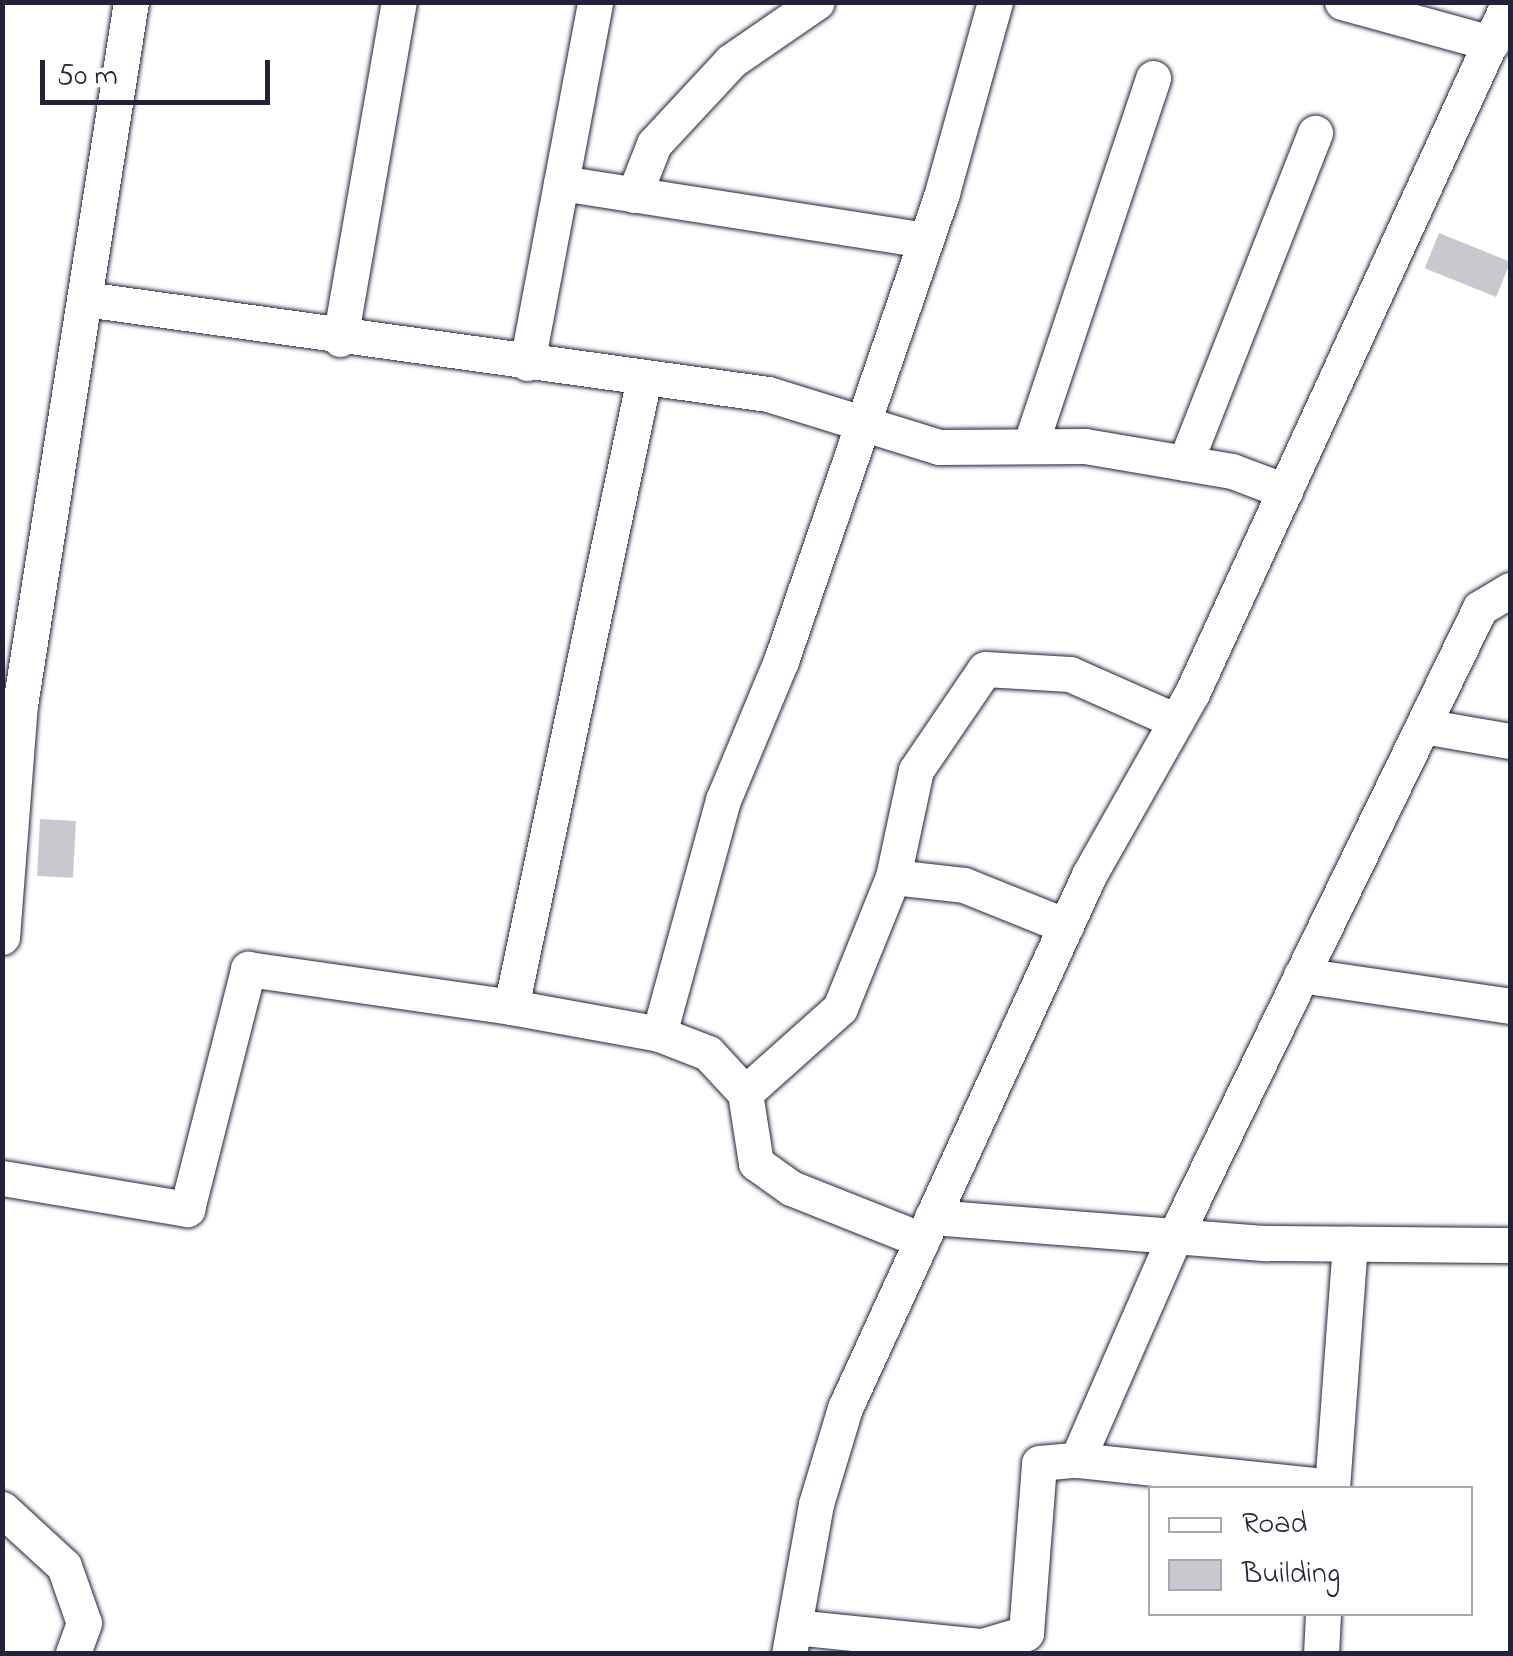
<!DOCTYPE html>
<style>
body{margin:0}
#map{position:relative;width:1513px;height:1656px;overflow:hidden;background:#fff;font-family:"Indie Flower",sans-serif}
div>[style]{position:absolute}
.building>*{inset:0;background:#c8c8cf;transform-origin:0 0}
.roads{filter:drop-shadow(0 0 2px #22223b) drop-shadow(0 0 2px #22223b)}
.minor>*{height:35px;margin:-17.5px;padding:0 17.5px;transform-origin:17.5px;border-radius:17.5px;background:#fff}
span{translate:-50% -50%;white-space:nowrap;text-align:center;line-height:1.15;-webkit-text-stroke:9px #fff;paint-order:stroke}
.frame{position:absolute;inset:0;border:5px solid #22223b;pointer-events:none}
.legend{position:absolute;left:1148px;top:1486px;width:325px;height:130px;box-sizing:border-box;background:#fff;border:2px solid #a7a7b1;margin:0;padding:12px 18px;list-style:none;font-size:30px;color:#22223b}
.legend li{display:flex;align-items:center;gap:20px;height:50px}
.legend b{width:50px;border:2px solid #a7a7b1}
.scale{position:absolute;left:40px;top:60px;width:230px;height:45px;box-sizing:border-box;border:5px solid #22223b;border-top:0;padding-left:12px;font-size:30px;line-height:35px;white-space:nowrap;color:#22223b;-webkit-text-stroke:8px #fff;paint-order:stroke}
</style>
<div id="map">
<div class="building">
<i style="left:1439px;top:233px;width:77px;height:38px;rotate:22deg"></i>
<i style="left:40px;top:819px;width:36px;height:57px;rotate:3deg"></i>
</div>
<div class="roads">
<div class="minor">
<i style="left:1342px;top:2px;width:155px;rotate:15.4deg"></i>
<i style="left:561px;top:183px;width:368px;rotate:8.9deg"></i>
<i style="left:634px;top:195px;width:55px;rotate:-68.6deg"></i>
<i style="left:654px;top:144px;width:113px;rotate:-47.1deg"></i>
<i style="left:731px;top:61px;width:104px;rotate:-34.5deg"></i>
<i style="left:85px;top:299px;width:690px;rotate:7.92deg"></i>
<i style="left:768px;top:394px;width:179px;rotate:17.2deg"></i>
<i style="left:939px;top:447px;width:146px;rotate:-0.4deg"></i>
<i style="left:1085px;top:446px;width:149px;rotate:9.7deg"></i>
<i style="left:1232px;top:471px;width:57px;rotate:20.7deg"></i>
<i style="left:340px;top:339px;width:342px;rotate:-80.1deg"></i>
<i style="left:527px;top:363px;width:367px;rotate:-79.3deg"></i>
<i style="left:1030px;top:446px;width:388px;rotate:-71.5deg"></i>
<i style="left:1185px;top:463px;width:355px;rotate:-68.5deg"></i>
<i style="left:1423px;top:726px;width:88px;rotate:9.8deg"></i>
<i style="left:893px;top:877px;width:109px;rotate:-77.9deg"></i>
<i style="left:916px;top:770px;width:122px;rotate:-55.7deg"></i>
<i style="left:985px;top:669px;width:85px;rotate:3.4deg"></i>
<i style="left:1070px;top:674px;width:116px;rotate:23.9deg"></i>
<i style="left:2px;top:937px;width:233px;rotate:-85.6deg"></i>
<i style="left:20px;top:705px;width:712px;rotate:-81.03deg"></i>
<i style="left:1301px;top:975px;width:211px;rotate:8.4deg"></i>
<i style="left:511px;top:1007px;width:643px;rotate:-78.06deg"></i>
<i style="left:659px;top:1034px;width:243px;rotate:-74.7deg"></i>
<i style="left:723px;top:800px;width:151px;rotate:-67.4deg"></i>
<i style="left:781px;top:661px;width:495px;rotate:-71deg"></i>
<i style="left:942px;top:193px;width:198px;rotate:-74.5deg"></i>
<i style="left:745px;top:1093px;width:127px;rotate:-41.8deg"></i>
<i style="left:840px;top:1008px;width:141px;rotate:-68deg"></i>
<i style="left:893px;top:877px;width:71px;rotate:6.4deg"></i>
<i style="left:964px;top:885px;width:110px;rotate:21.9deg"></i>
<i style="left:2px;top:1178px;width:188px;rotate:9.5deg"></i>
<i style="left:187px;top:1209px;width:248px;rotate:-75.7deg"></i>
<i style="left:248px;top:969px;width:266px;rotate:8.2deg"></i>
<i style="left:511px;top:1007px;width:150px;rotate:10.3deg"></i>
<i style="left:659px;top:1034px;width:53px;rotate:21.2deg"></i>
<i style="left:708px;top:1053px;width:54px;rotate:47.2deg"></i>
<i style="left:745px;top:1093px;width:71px;rotate:81.1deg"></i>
<i style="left:756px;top:1163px;width:43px;rotate:35.5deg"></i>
<i style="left:791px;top:1188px;width:141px;rotate:21.7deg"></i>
<i style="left:932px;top:1217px;width:335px;rotate:4.5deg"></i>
<i style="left:1266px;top:1243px;width:244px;rotate:0.5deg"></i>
<i style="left:1077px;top:1460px;width:244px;rotate:-66.4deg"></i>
<i style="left:1175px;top:1236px;width:698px;rotate:-64.1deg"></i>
<i style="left:1480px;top:608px;width:35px;rotate:-31deg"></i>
<i style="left:1332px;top:1488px;width:245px;rotate:-85.8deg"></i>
<i style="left:2px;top:1509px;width:84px;rotate:42.6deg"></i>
<i style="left:64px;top:1566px;width:60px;rotate:70.7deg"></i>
<i style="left:84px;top:1623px;width:33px;rotate:110deg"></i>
<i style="left:794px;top:1627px;width:189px;rotate:5.8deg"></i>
<i style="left:982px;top:1646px;width:46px;rotate:-16.5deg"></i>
<i style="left:1026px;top:1633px;width:170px;rotate:-85.6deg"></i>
<i style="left:1039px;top:1463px;width:38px;rotate:-5deg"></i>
<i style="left:1077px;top:1460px;width:256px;rotate:6deg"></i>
<i style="left:789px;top:1654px;width:152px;rotate:-79.8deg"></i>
<i style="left:816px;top:1504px;width:100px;rotate:-73.2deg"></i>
<i style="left:845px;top:1408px;width:586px;rotate:-65.4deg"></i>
<i style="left:1089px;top:875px;width:209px;rotate:-60.5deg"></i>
<i style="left:1192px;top:693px;width:760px;rotate:-65.36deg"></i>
<i style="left:1321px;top:1654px;width:40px;rotate:-87.1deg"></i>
</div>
</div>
<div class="frame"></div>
<ul class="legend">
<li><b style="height:12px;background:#fff"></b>Road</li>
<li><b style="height:28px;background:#c8c8cf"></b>Building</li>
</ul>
<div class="scale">50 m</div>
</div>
